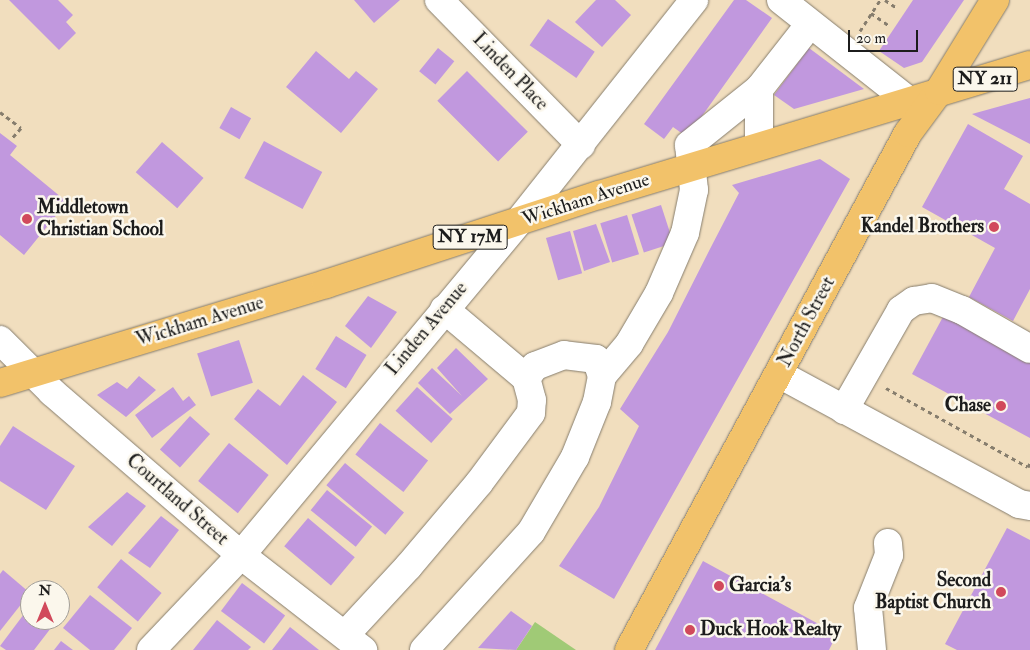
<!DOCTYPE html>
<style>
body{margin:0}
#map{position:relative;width:1030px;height:650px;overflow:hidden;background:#f1debe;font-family:"IM FELL Double Pica",serif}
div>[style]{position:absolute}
.green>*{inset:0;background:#a0ca76}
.building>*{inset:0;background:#c198de;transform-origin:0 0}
.path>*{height:3px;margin-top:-1.5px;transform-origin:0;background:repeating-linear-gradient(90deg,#867d6d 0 4px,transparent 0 8px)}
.roads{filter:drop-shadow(0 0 1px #867d6d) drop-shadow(0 0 1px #867d6d)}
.minor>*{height:28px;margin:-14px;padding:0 14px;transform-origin:14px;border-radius:14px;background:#fff}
.major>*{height:28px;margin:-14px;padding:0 14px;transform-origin:14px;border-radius:14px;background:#f2c26a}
.dots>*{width:14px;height:14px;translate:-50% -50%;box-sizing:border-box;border:2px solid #fbf7ec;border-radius:50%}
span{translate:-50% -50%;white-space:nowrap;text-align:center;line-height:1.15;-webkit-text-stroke:5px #fbf7ec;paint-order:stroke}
.shield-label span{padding:1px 4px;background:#fbf7ec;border:1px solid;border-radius:4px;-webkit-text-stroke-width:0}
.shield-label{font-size:18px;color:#1c1c1c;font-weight:700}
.street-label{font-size:19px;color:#1c1c1c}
.poi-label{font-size:19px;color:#1c1c1c;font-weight:700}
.left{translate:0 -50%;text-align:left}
.right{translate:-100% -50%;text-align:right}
.north{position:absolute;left:20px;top:580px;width:50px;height:50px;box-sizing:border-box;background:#fbf7ec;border:1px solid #a29f99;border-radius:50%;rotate:0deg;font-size:14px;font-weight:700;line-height:20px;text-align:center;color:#1c1c1c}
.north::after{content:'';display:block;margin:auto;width:18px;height:22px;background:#d1495b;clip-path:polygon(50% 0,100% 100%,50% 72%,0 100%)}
.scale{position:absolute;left:848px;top:30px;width:70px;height:22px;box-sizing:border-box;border:2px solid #1c1c1c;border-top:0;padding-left:6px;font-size:15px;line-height:18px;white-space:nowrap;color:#1c1c1c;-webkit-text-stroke:4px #fbf7ec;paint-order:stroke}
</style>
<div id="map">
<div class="green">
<i style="clip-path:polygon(535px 622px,576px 650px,516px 650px)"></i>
</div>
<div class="building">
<i style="clip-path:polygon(9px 0,58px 0,73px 15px,66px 22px,76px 33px,59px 50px)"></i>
<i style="clip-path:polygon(354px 0,400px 0,374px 23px)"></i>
<i style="clip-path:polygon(596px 0,615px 0,631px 15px,602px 47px,575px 22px)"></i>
<i style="clip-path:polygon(734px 0,746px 0,772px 18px,687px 137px,673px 127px,664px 139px,644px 124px)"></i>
<i style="clip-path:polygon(913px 0,964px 0,922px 62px,904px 68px,879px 51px)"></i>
<i style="left:548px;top:19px;width:57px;height:32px;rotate:35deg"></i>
<i style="left:438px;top:48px;width:21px;height:30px;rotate:39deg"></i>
<i style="clip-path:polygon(809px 48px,864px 89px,794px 109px,774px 95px)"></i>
<i style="clip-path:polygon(316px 51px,349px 79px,356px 71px,378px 89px,341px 133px,286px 87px)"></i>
<i style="left:467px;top:71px;width:86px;height:42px;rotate:45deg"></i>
<i style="clip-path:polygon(1030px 98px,1030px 144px,972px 114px)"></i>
<i style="left:231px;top:107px;width:23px;height:24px;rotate:29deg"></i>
<i style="clip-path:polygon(968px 124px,1023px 156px,1004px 189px,1030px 204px,1030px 289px,1013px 321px,969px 297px,995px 248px,922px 207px)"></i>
<i style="clip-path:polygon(0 133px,17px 146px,10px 155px,67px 202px,24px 255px,0 235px)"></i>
<i style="left:264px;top:141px;width:66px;height:42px;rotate:28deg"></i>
<i style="left:162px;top:142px;width:55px;height:40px;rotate:41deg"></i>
<i style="clip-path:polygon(820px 159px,850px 179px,614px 599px,559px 566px,599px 507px,639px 426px,620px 409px,668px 332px,711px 247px,739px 193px,732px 185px)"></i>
<i style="left:661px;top:205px;width:40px;height:31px;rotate:72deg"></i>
<i style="left:627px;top:215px;width:41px;height:28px;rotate:73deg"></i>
<i style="clip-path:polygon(596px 224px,610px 262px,584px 271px,573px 231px)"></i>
<i style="left:570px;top:231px;width:44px;height:25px;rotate:74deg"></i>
<i style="clip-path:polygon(368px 296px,397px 312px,371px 348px,345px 326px)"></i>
<i style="clip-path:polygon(944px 315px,1030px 362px,1030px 438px,912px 374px)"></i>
<i style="left:336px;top:336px;width:36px;height:39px;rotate:32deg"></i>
<i style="left:239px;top:340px;width:45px;height:44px;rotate:72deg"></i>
<i style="clip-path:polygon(456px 348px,488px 379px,450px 414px,418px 383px,432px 368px,462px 396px,437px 368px)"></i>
<i style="clip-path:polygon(303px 375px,337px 402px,287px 465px,234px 419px,258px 389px,280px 406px)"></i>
<i style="clip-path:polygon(139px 376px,156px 390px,126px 417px,97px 395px,117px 382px,127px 389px)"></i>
<i style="clip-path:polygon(173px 387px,183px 401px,189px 396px,196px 405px,152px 438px,135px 415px)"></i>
<i style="left:417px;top:387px;width:48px;height:32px;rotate:42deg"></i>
<i style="left:190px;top:416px;width:27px;height:45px;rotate:42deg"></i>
<i style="left:380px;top:423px;width:61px;height:40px;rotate:38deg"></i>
<i style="clip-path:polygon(13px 426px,75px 466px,46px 510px,0 481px,0 446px)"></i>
<i style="left:229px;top:443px;width:51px;height:49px;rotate:39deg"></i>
<i style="left:345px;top:463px;width:77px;height:29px;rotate:40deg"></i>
<i style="left:327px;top:490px;width:58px;height:26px;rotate:39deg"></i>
<i style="clip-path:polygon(127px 492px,146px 506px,112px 546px,88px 527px)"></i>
<i style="clip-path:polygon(161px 516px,179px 530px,150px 568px,128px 553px)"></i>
<i style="left:308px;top:518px;width:61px;height:37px;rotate:40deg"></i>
<i style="clip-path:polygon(1007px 528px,1030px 540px,1030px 650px,957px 650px,945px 644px)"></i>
<i style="left:121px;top:559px;width:53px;height:37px;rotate:40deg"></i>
<i style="clip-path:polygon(703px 561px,837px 634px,829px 650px,655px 650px)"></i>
<i style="clip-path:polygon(3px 570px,30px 593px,0 631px,0 574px)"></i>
<i style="left:242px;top:583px;width:54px;height:35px;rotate:37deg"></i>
<i style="clip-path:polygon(90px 595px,132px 628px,114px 650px,90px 650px,63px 628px)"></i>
<i style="clip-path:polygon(30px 606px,30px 620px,49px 620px,54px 624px,34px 650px,6px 650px,0 646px)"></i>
<i style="clip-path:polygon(511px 611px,532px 626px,516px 650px,478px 648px)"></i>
<i style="clip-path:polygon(217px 620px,251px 647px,248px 650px,193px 650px)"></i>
<i style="clip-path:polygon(290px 627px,319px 650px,272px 650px)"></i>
<i style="clip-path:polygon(61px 641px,73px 650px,54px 650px)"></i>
</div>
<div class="path">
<i style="left:885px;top:0;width:14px;rotate:34deg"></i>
<i style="left:871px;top:13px;width:21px;rotate:35deg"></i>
<i style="left:860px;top:31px;width:37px;rotate:-57deg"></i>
<i style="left:0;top:112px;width:26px;rotate:37deg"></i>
<i style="left:21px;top:128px;width:15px;rotate:132deg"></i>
<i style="left:886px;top:388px;width:162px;rotate:29.1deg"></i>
<i style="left:1028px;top:467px;width:4px;rotate:-63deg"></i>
</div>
<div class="roads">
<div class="minor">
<i style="left:439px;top:0;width:203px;rotate:45.6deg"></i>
<i style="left:781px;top:0;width:163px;rotate:38.3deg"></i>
<i style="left:759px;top:146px;width:57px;rotate:-90deg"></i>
<i style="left:759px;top:89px;width:83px;rotate:-51.9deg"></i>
<i style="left:0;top:340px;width:74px;rotate:45deg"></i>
<i style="left:52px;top:392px;width:250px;rotate:40.8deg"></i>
<i style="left:241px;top:555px;width:155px;rotate:37.9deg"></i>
<i style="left:779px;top:374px;width:273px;rotate:28.4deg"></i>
<i style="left:1019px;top:504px;width:11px;rotate:10deg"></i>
<i style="left:602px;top:376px;width:42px;rotate:-49.8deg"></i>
<i style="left:629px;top:344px;width:59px;rotate:-59.5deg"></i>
<i style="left:659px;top:293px;width:65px;rotate:-66.6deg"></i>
<i style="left:685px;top:233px;width:44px;rotate:-78.2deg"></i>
<i style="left:694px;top:190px;width:45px;rotate:-96.3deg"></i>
<i style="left:689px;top:145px;width:90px;rotate:-38.7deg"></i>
<i style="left:844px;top:410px;width:115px;rotate:-60.3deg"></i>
<i style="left:901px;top:310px;width:16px;rotate:-35deg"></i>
<i style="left:914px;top:301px;width:18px;rotate:-9deg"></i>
<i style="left:932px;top:298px;width:32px;rotate:22deg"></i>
<i style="left:962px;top:310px;width:78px;rotate:29.8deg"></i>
<i style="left:345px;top:635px;width:93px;rotate:-47.2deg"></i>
<i style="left:408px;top:567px;width:110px;rotate:-49.8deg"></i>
<i style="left:479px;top:483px;width:87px;rotate:-53.4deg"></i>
<i style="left:531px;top:413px;width:13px;rotate:-86deg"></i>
<i style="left:532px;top:400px;width:23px;rotate:-105deg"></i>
<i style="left:526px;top:378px;width:107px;rotate:-139.9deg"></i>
<i style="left:151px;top:650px;width:131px;rotate:-46.5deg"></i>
<i style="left:241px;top:555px;width:435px;rotate:-50.2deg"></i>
<i style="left:519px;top:221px;width:282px;rotate:-51.6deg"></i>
<i style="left:424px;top:650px;width:159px;rotate:-47.8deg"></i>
<i style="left:531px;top:532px;width:87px;rotate:-59.6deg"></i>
<i style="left:575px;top:457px;width:59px;rotate:-68.2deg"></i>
<i style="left:597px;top:402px;width:26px;rotate:-79deg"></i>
<i style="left:602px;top:376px;width:18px;rotate:-109deg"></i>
<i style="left:596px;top:359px;width:32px;rotate:-173deg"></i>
<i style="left:564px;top:355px;width:31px;rotate:159deg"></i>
<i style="left:535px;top:366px;width:15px;rotate:127deg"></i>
<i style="left:872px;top:650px;width:42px;rotate:-95.4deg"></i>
<i style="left:868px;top:608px;width:57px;rotate:-68.4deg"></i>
<i style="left:889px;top:555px;width:12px;rotate:-95deg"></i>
</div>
<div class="major">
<i style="left:0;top:383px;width:341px;rotate:-16.9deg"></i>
<i style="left:326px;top:284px;width:287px;rotate:-18.1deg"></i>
<i style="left:599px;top:195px;width:450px;rotate:-16.8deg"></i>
<i style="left:629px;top:650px;width:587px;rotate:-61.65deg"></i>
<i style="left:908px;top:133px;width:52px;rotate:-53.6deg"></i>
<i style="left:939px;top:91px;width:107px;rotate:-58.4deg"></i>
</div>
</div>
<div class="dots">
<i style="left:27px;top:219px;background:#d1495b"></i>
<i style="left:994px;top:227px;background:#d1495b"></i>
<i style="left:1001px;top:406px;background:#d1495b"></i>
<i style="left:719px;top:586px;background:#d1495b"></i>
<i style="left:1001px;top:592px;background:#d1495b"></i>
<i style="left:690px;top:630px;background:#d1495b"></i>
</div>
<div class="shield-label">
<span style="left:985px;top:79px">NY 211</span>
<span style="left:470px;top:237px">NY 17M</span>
</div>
<div class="street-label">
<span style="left:510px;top:72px;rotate:46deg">Linden Place</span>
<span style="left:586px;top:200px;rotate:-18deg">Wickham Avenue</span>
<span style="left:200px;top:322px;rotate:-17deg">Wickham Avenue</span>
<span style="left:807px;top:322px;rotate:-62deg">North Street</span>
<span style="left:427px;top:329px;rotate:-50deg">Linden Avenue</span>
<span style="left:177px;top:500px;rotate:41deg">Courtland Street</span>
</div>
<div class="poi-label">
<span class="left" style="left:37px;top:219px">Middletown<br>Christian School</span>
<span class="right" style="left:984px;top:227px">Kandel Brothers</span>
<span class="right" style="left:991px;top:406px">Chase</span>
<span class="right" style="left:991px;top:592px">Second<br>Baptist Church</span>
<span class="left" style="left:729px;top:586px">Garcia's</span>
<span class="left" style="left:700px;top:630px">Duck Hook Realty</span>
</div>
<div class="north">N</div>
<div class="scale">20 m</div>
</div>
